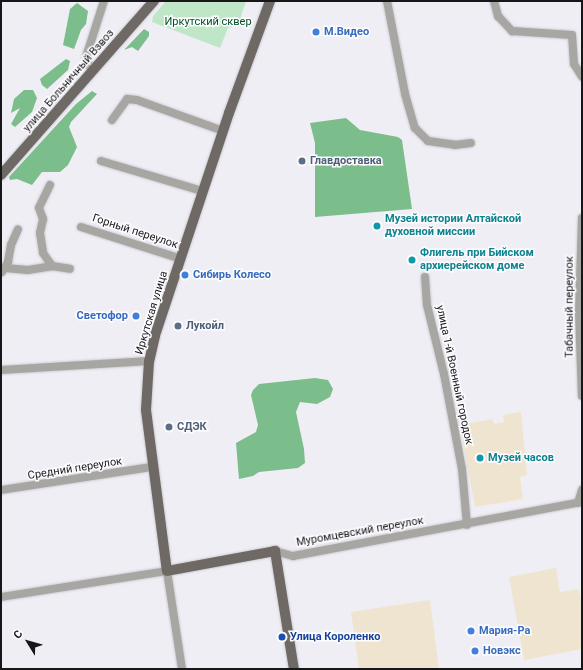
<!DOCTYPE html>
<meta charset="utf-8">
<style>
body{margin:0}
#map{position:relative;width:583px;height:670px;overflow:hidden;background:#f0eef5;font-family:Roboto,sans-serif}
div>[style]{position:absolute}
.education>*{inset:0;background:#eee4cf}
.green>*{inset:0;background:#bfe7c7}
.forest>*{inset:0;background:#7bbd8b}
.roads{filter:drop-shadow(0 0 1px #cdcbd2) drop-shadow(0 0 1px #cdcbd2)}
.minor>*{height:8px;margin:-4px;padding:0 4px;transform-origin:4px;border-radius:4px;background:#a8a6a3}
.major>*{height:10px;margin:-5px;padding:0 5px;transform-origin:5px;border-radius:5px;background:#6e6965}
.dots>*{width:11px;height:11px;translate:-50% -50%;box-sizing:border-box;border:2px solid #fdfcff;border-radius:50%}
span{translate:-50% -50%;white-space:nowrap;text-align:center;line-height:1.15;-webkit-text-stroke:3px #fdfcff;paint-order:stroke}
.park-label{font-size:11px;color:#005225}
.shop-label{font-size:11px;color:#366cbe;font-weight:700}
.left{translate:0 -50%;text-align:left}
.right{translate:-100% -50%;text-align:right}
.street-label{font-size:11px;color:#171619}
.service-label{font-size:11px;color:#4e5e75;font-weight:700}
.culture-label{font-size:11px;color:#0d838f;font-weight:700}
.transit-label{font-size:11px;color:#164399;font-weight:700}
.frame{position:absolute;inset:0;border:2px solid #171619;pointer-events:none}
.north{position:absolute;left:8px;top:622px;width:40px;height:40px;-webkit-text-stroke:3px #fdfcff;paint-order:stroke;rotate:307deg;font-size:11px;font-weight:700;line-height:16px;text-align:center;color:#171619}
.north::after{content:'';display:block;margin:auto;width:14px;height:18px;background:#171619;clip-path:polygon(50% 0,100% 100%,50% 72%,0 100%)}
</style>
<div id="map">
<div class="education">
<i style="clip-path:polygon(521px 412px,527px 475px,520px 477px,523px 499px,475px 507px,460px 425px,492px 419px,494px 424px,504px 422px,503px 415px)"></i>
<i style="clip-path:polygon(556px 568px,560px 592px,579px 589px,582px 607px,582px 649px,524px 660px,509px 577px)"></i>
<i style="clip-path:polygon(430px 600px,439px 669px,359px 669px,351px 612px)"></i>
</div>
<div class="green">
<i style="clip-path:polygon(166px 1px,246px 1px,238px 26px,228px 28px,220px 48px,152px 22px,153px 16px)"></i>
</div>
<div class="forest">
<i style="clip-path:polygon(77px 3px,88px 11px,86px 24px,81px 30px,74px 49px,63px 45px,70px 9px)"></i>
<i style="clip-path:polygon(144px 29px,149px 32px,149px 36px,138px 51px,132px 47px,124px 50px)"></i>
<i style="clip-path:polygon(66px 59px,70px 61px,68px 70px,47px 89px,42px 85px,40px 79px)"></i>
<i style="clip-path:polygon(24px 90px,33px 90px,37px 98px,32px 112px,15px 127px,11px 124px,20px 108px,11px 113px,14px 99px)"></i>
<i style="clip-path:polygon(92px 91px,97px 94px,71px 122px,69px 127px,77px 147px,68px 165px,60px 172px,42px 172px,32px 185px,17px 179px,10px 180px,9px 177px,76px 104px)"></i>
<i style="clip-path:polygon(346px 118px,360px 130px,398px 137px,402px 140px,412px 209px,315px 217px,315px 143px,310px 123px)"></i>
<i style="clip-path:polygon(315px 378px,328px 380px,333px 389px,330px 397px,317px 404px,300px 402px,296px 412px,304px 449px,305px 463px,298px 468px,259px 472px,253px 476px,239px 479px,236px 443px,256px 432px,258px 425px,251px 395px,253px 390px,259px 384px)"></i>
</div>
<div class="roads">
<div class="minor">
<i style="left:387px;top:1px;width:95px;rotate:79deg"></i>
<i style="left:405px;top:94px;width:35px;rotate:74deg"></i>
<i style="left:415px;top:128px;width:18px;rotate:45deg"></i>
<i style="left:428px;top:141px;width:27px;rotate:8deg"></i>
<i style="left:455px;top:145px;width:16px;rotate:-7deg"></i>
<i style="left:494px;top:1px;width:16px;rotate:75deg"></i>
<i style="left:498px;top:16px;width:21px;rotate:47deg"></i>
<i style="left:512px;top:31px;width:60px;rotate:3.8deg"></i>
<i style="left:572px;top:35px;width:29px;rotate:86deg"></i>
<i style="left:574px;top:64px;width:15px;rotate:58deg"></i>
<i style="left:89px;top:66px;width:9px;rotate:-108deg"></i>
<i style="left:86px;top:57px;width:59px;rotate:-72.2deg"></i>
<i style="left:112px;top:120px;width:26px;rotate:-54deg"></i>
<i style="left:127px;top:99px;width:10px;rotate:6deg"></i>
<i style="left:137px;top:100px;width:91px;rotate:19.8deg"></i>
<i style="left:101px;top:161px;width:105px;rotate:16.5deg"></i>
<i style="left:50px;top:185px;width:25px;rotate:116deg"></i>
<i style="left:39px;top:208px;width:12px;rotate:70deg"></i>
<i style="left:43px;top:219px;width:14px;rotate:102deg"></i>
<i style="left:40px;top:233px;width:20px;rotate:81deg"></i>
<i style="left:43px;top:253px;width:16px;rotate:55deg"></i>
<i style="left:52px;top:266px;width:18px;rotate:9deg"></i>
<i style="left:582px;top:218px;width:94px;rotate:91.8deg"></i>
<i style="left:579px;top:312px;width:84px;rotate:88deg"></i>
<i style="left:81px;top:227px;width:105px;rotate:17.7deg"></i>
<i style="left:5px;top:268px;width:23px;rotate:5deg"></i>
<i style="left:28px;top:270px;width:24px;rotate:-9deg"></i>
<i style="left:2px;top:272px;width:12px;rotate:-59deg"></i>
<i style="left:8px;top:262px;width:17px;rotate:-80deg"></i>
<i style="left:11px;top:245px;width:17px;rotate:-66deg"></i>
<i style="left:425px;top:277px;width:28px;rotate:86deg"></i>
<i style="left:427px;top:305px;width:71px;rotate:76.2deg"></i>
<i style="left:444px;top:374px;width:97px;rotate:79.3deg"></i>
<i style="left:462px;top:469px;width:56px;rotate:84.9deg"></i>
<i style="left:1px;top:370px;width:148px;rotate:-3.5deg"></i>
<i style="left:1px;top:490px;width:153px;rotate:-8.7deg"></i>
<i style="left:578px;top:503px;width:14px;rotate:-73deg"></i>
<i style="left:275px;top:551px;width:19px;rotate:16deg"></i>
<i style="left:293px;top:556px;width:294px;rotate:-10.6deg"></i>
<i style="left:1px;top:597px;width:168px;rotate:-8.9deg"></i>
<i style="left:167px;top:571px;width:99px;rotate:81.3deg"></i>
</div>
<div class="major">
<i style="left:270px;top:1px;width:119px;rotate:110.1deg"></i>
<i style="left:229px;top:113px;width:235px;rotate:108.4deg"></i>
<i style="left:155px;top:336px;width:26px;rotate:103deg"></i>
<i style="left:149px;top:361px;width:49px;rotate:93.5deg"></i>
<i style="left:146px;top:410px;width:162px;rotate:82.6deg"></i>
<i style="left:167px;top:571px;width:110px;rotate:-10.5deg"></i>
<i style="left:275px;top:551px;width:120px;rotate:80.9deg"></i>
<i style="left:1px;top:175px;width:232px;rotate:-48.7deg"></i>
</div>
</div>
<div class="dots">
<i style="left:316px;top:32px;background:#3f7fe0"></i>
<i style="left:302px;top:161px;background:#5c6f8a"></i>
<i style="left:377px;top:226px;background:#0f9aa8"></i>
<i style="left:412px;top:260px;background:#0f9aa8"></i>
<i style="left:185px;top:275px;background:#3f7fe0"></i>
<i style="left:136px;top:316px;background:#3f7fe0"></i>
<i style="left:178px;top:326px;background:#5c6f8a"></i>
<i style="left:169px;top:427px;background:#5c6f8a"></i>
<i style="left:480px;top:458px;background:#0f9aa8"></i>
<i style="left:471px;top:631px;background:#3f7fe0"></i>
<i style="left:282px;top:637px;background:#1a4fb4"></i>
<i style="left:475px;top:651px;background:#3f7fe0"></i>
</div>
<div class="park-label">
<span style="left:208px;top:22px">Иркутский сквер</span>
</div>
<div class="shop-label">
<span class="left" style="left:324px;top:32px">М.Видео</span>
<span class="left" style="left:193px;top:275px">Сибирь Колесо</span>
<span class="right" style="left:128px;top:316px">Светофор</span>
<span class="left" style="left:479px;top:631px">Мария-Ра</span>
<span class="left" style="left:483px;top:651px">Новэкс</span>
</div>
<div class="street-label">
<span style="left:69px;top:81px;rotate:-49deg">улица Больничный Взвоз</span>
<span style="left:135px;top:232px;rotate:18deg">Горный переулок</span>
<span style="left:570px;top:307px;rotate:-90deg">Табачный переулок</span>
<span style="left:152px;top:313px;rotate:-73deg">Иркутская улица</span>
<span style="left:454px;top:375px;rotate:78deg">улица 1-й Военный городок</span>
<span style="left:75px;top:469px;rotate:-9deg">Средний переулок</span>
<span style="left:360px;top:532px;rotate:-10deg">Муромцевский переулок</span>
</div>
<div class="service-label">
<span class="left" style="left:310px;top:161px">Главдоставка</span>
<span class="left" style="left:186px;top:326px">Лукойл</span>
<span class="left" style="left:177px;top:427px">СДЭК</span>
</div>
<div class="culture-label">
<span class="left" style="left:385px;top:226px">Музей истории Алтайской<br>духовной миссии</span>
<span class="left" style="left:420px;top:260px">Флигель при Бийском<br>архиерейском доме</span>
<span class="left" style="left:488px;top:458px">Музей часов</span>
</div>
<div class="transit-label">
<span class="left" style="left:290px;top:637px">Улица Короленко</span>
</div>
<div class="frame"></div>
<div class="north">С</div>
</div>
